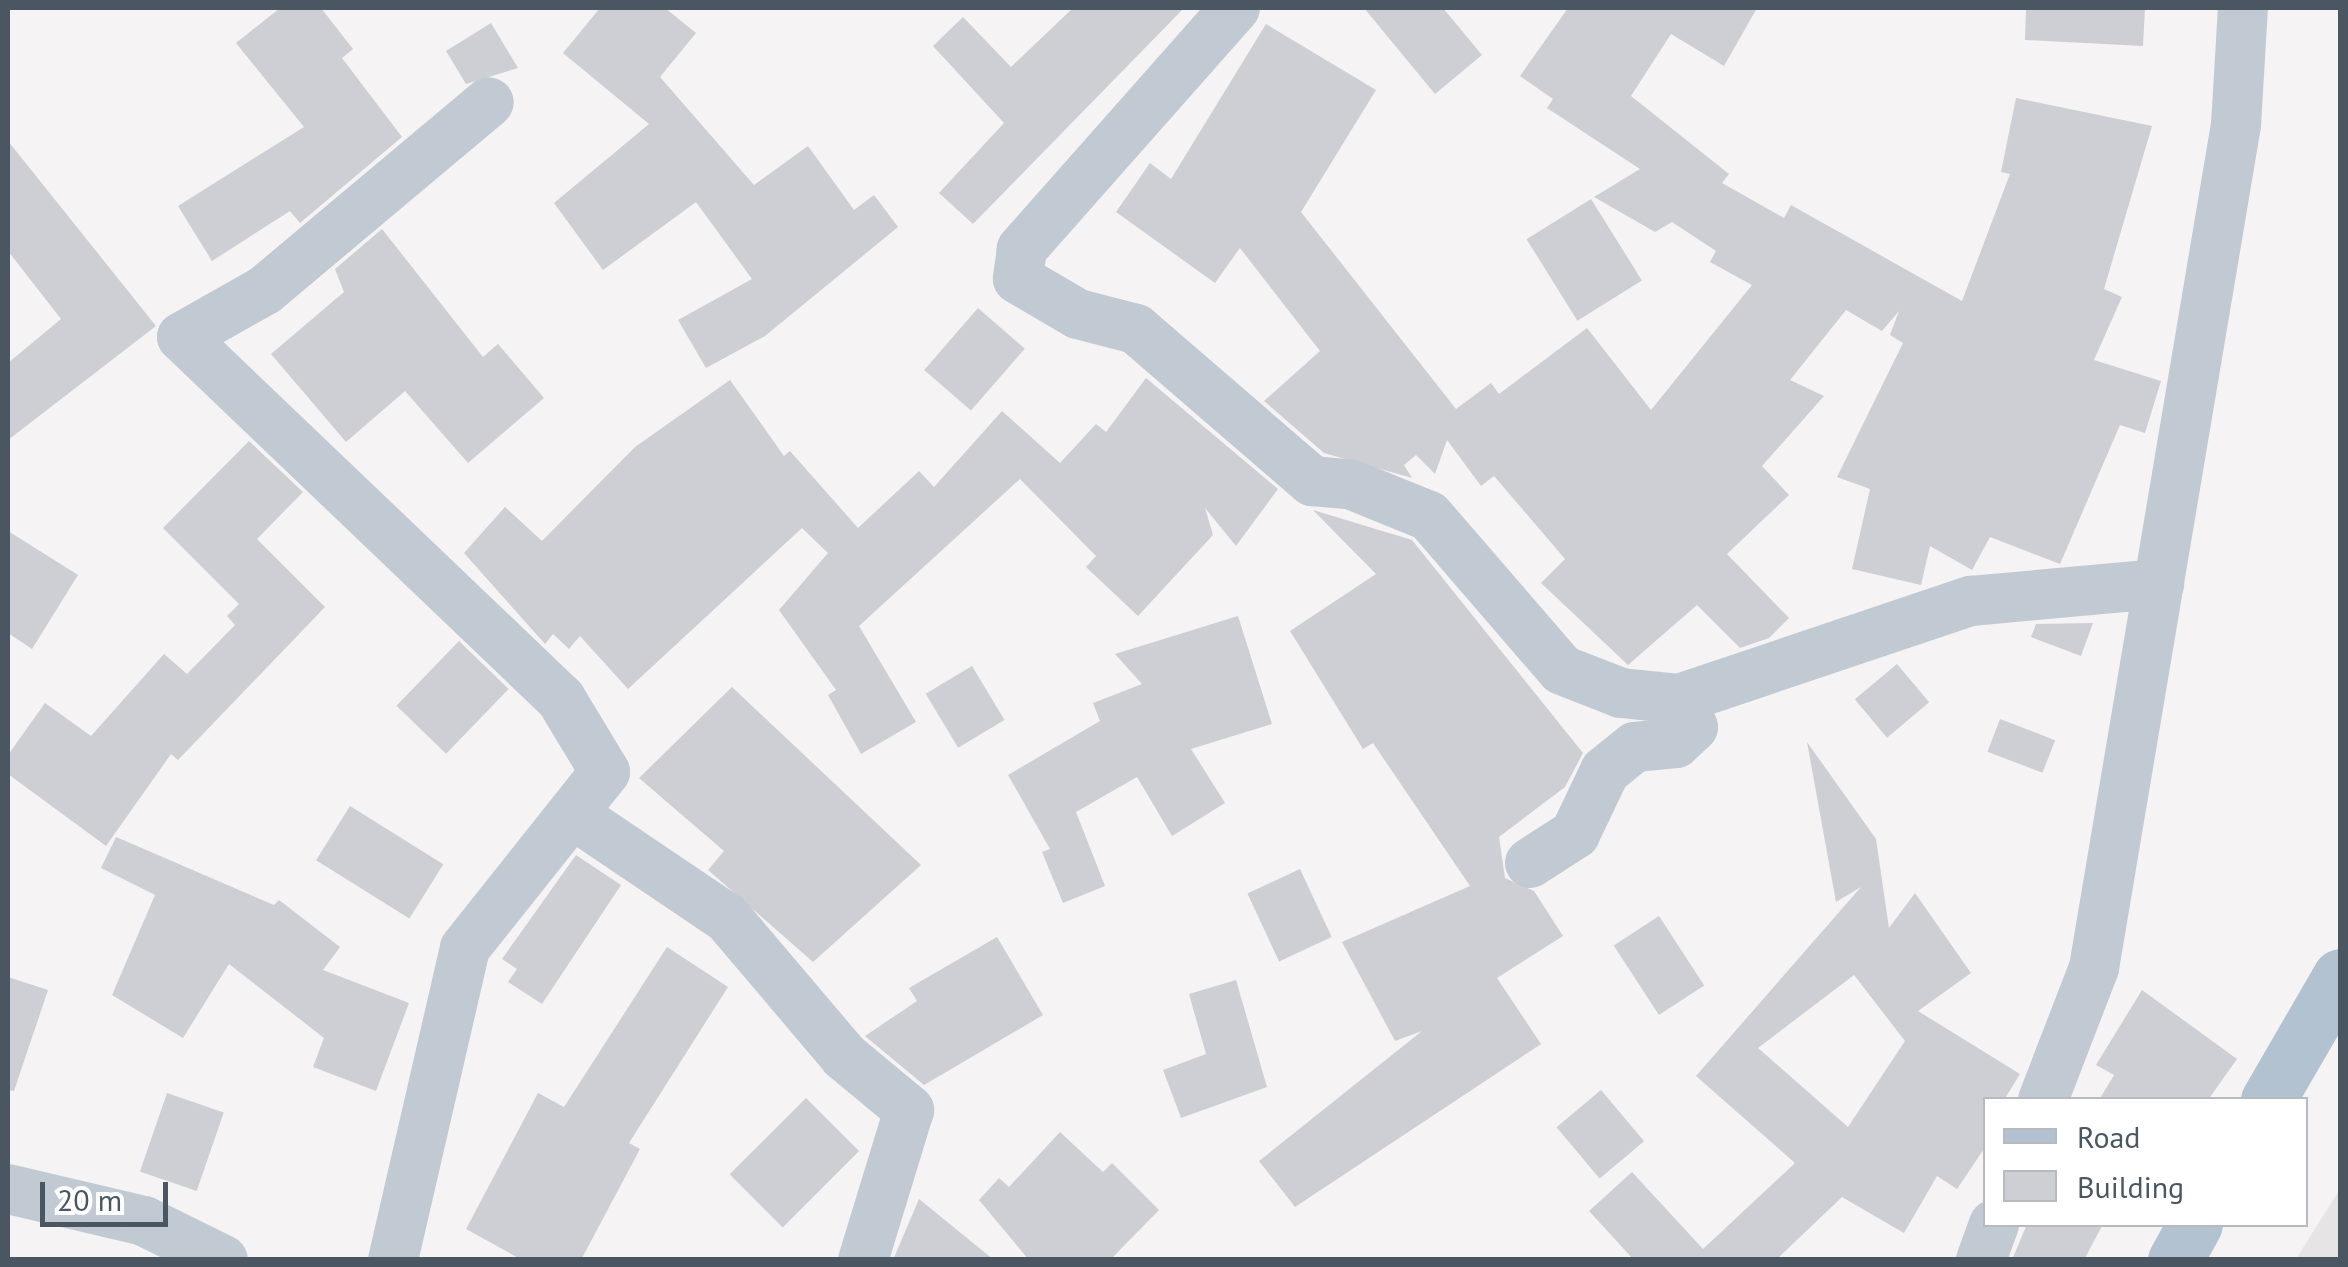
<!DOCTYPE html>
<style>
body{margin:0}
#map{position:relative;width:2348px;height:1267px;overflow:hidden;background:#f5f3f3;font-family:"PT Sans",sans-serif}
div>[style]{position:absolute}
.education>*{inset:0;background:#e6e4e5}
.building>*{inset:0;background:#cdcfd5;transform-origin:0 0}
.minor>*{height:50px;margin:-25px;padding:0 25px;transform-origin:25px;border-radius:25px;background:#c1cad2}
.major>*{height:55px;margin:-27.5px;padding:0 27.5px;transform-origin:27.5px;border-radius:27.5px;background:#b3c2d1}
span{translate:-50% -50%;white-space:nowrap;text-align:center;line-height:1.15;-webkit-text-stroke:8px #fff;paint-order:stroke}
.frame{position:absolute;inset:0;border:10px solid #4a5661;pointer-events:none}
.legend{position:absolute;left:1983px;top:1097px;width:325px;height:130px;box-sizing:border-box;background:#fff;border:2px solid #b7bbc0;margin:0;padding:12px 18px;list-style:none;font-size:30px;color:#4a5661}
.legend li{display:flex;align-items:center;gap:20px;height:50px}
.legend b{width:50px;border:2px solid #b7bbc0}
.scale{position:absolute;left:40px;top:1182px;width:128px;height:45px;box-sizing:border-box;border:5px solid #4a5661;border-top:0;padding-left:12px;font-size:30px;line-height:35px;white-space:nowrap;color:#4a5661;-webkit-text-stroke:8px #fff;paint-order:stroke}
</style>
<div id="map">
<div class="education">
<i style="clip-path:polygon(2340px 1189px,2340px 1259px,2296px 1259px)"></i>
</div>
<div class="building">
<i style="clip-path:polygon(280px 8px,321px 8px,353px 49px,342px 58px,402px 137px,300px 223px,290px 211px,212px 261px,178px 206px,304px 127px,236px 43px)"></i>
<i style="clip-path:polygon(600px 8px,665px 8px,696px 33px,660px 77px,754px 185px,808px 146px,854px 210px,874px 195px,898px 227px,765px 336px,706px 368px,678px 320px,752px 279px,696px 202px,603px 270px,554px 203px,649px 124px,563px 53px)"></i>
<i style="clip-path:polygon(1073px 8px,1184px 8px,973px 224px,939px 193px,1004px 123px,933px 46px,963px 17px,1011px 67px)"></i>
<i style="clip-path:polygon(1364px 8px,1443px 8px,1482px 55px,1435px 94px)"></i>
<i style="clip-path:polygon(1568px 8px,1757px 8px,1724px 66px,1671px 34px,1631px 96px,1729px 174px,1722px 183px,1784px 218px,1791px 205px,1962px 301px,2010px 174px,2001px 172px,2016px 98px,2152px 126px,2104px 289px,2122px 297px,2094px 360px,2161px 381px,2145px 433px,2120px 425px,2060px 564px,1990px 537px,1972px 570px,1930px 546px,1921px 585px,1852px 569px,1870px 489px,1837px 477px,1903px 343px,1890px 335px,1899px 311px,1882px 331px,1846px 310px,1790px 380px,1824px 396px,1762px 466px,1789px 495px,1727px 554px,1789px 618px,1769px 638px,1740px 648px,1697px 605px,1628px 665px,1541px 583px,1565px 559px,1494px 476px,1481px 486px,1447px 440px,1435px 474px,1416px 455px,1404px 465px,1412px 478px,1324px 453px,1264px 401px,1320px 351px,1240px 248px,1215px 283px,1116px 212px,1150px 163px,1171px 179px,1266px 24px,1376px 90px,1301px 212px,1456px 409px,1491px 383px,1499px 394px,1587px 328px,1651px 410px,1752px 285px,1710px 262px,1716px 251px,1672px 222px,1655px 232px,1594px 197px,1640px 169px,1547px 108px,1553px 99px,1520px 76px)"></i>
<i style="clip-path:polygon(2026px 8px,2145px 8px,2143px 46px,2025px 40px)"></i>
<i style="clip-path:polygon(491px 23px,518px 68px,466px 84px,446px 51px)"></i>
<i style="clip-path:polygon(8px 141px,156px 326px,8px 440px,8px 363px,61px 319px,8px 251px)"></i>
<i style="left:1591px;top:199px;width:96px;height:76px;rotate:58deg"></i>
<i style="clip-path:polygon(382px 229px,483px 357px,498px 344px,544px 398px,468px 463px,405px 391px,346px 442px,271px 354px,344px 292px,335px 269px)"></i>
<i style="left:978px;top:308px;width:62px;height:82px;rotate:41deg"></i>
<i style="clip-path:polygon(1146px 378px,1278px 489px,1236px 546px,1205px 508px,1213px 535px,1138px 616px,1086px 567px,1096px 556px,1020px 479px,859px 626px,916px 722px,861px 754px,828px 695px,836px 690px,779px 610px,828px 553px,802px 528px,628px 689px,580px 636px,569px 649px,553px 634px,545px 644px,464px 553px,505px 507px,542px 541px,635px 447px,730px 380px,784px 456px,790px 451px,858px 528px,919px 471px,934px 487px,1002px 411px,1060px 463px,1096px 424px,1106px 432px)"></i>
<i style="clip-path:polygon(249px 441px,303px 492px,257px 539px,325px 607px,178px 760px,171px 754px,106px 846px,8px 774px,8px 755px,45px 703px,91px 736px,164px 654px,187px 674px,235px 625px,227px 616px,239px 604px,163px 528px)"></i>
<i style="clip-path:polygon(1313px 510px,1412px 540px,1583px 753px,1565px 787px,1499px 837px,1505px 878px,1534px 891px,1563px 936px,1497px 978px,1541px 1044px,1295px 1207px,1259px 1161px,1422px 1031px,1395px 1041px,1342px 942px,1470px 886px,1373px 743px,1363px 749px,1290px 631px,1376px 574px)"></i>
<i style="clip-path:polygon(8px 531px,78px 575px,32px 649px,8px 633px)"></i>
<i style="clip-path:polygon(1238px 616px,1272px 724px,1191px 749px,1225px 803px,1172px 836px,1137px 777px,1076px 812px,1105px 886px,1063px 903px,1042px 852px,1050px 849px,1008px 775px,1100px 721px,1093px 703px,1142px 684px,1115px 654px)"></i>
<i style="clip-path:polygon(2093px 623px,2081px 656px,2031px 637px,2036px 624px)"></i>
<i style="left:459px;top:641px;width:69px;height:90px;rotate:44deg"></i>
<i style="left:1897px;top:664px;width:50px;height:55px;rotate:50deg"></i>
<i style="left:972px;top:666px;width:63px;height:54px;rotate:59deg"></i>
<i style="clip-path:polygon(732px 687px,921px 865px,813px 962px,708px 870px,724px 851px,639px 778px)"></i>
<i style="left:2000px;top:719px;width:59px;height:35px;rotate:21deg"></i>
<i style="clip-path:polygon(evenodd,1807px 742px,1876px 839px,1889px 928px,1915px 893px,1971px 973px,1918px 1011px,2020px 1074px,2004px 1100px,1986px 1100px,1986px 1146px,1957px 1189px,1937px 1176px,1904px 1233px,1842px 1197px,1776px 1260px,1634px 1260px,1589px 1211px,1632px 1172px,1703px 1249px,1795px 1163px,1696px 1076px,1861px 887px,1836px 902px,1807px 742px,1854px 975px,1905px 1041px,1848px 1127px,1758px 1048px,1854px 975px)"></i>
<i style="left:350px;top:806px;width:110px;height:64px;rotate:32deg"></i>
<i style="clip-path:polygon(116px 837px,274px 905px,279px 900px,340px 947px,323px 970px,409px 1003px,376px 1091px,313px 1067px,324px 1038px,229px 964px,183px 1038px,112px 995px,155px 895px,101px 868px)"></i>
<i style="clip-path:polygon(576px 855px,621px 885px,542px 1004px,508px 982px,517px 969px,502px 959px)"></i>
<i style="left:1300px;top:869px;width:75px;height:58px;rotate:65deg"></i>
<i style="left:1659px;top:916px;width:83px;height:54px;rotate:57deg"></i>
<i style="clip-path:polygon(997px 937px,1043px 1015px,924px 1085px,865px 1036px,917px 1001px,909px 988px)"></i>
<i style="clip-path:polygon(667px 947px,728px 987px,629px 1143px,640px 1149px,581px 1260px,522px 1260px,466px 1229px,538px 1093px,564px 1107px)"></i>
<i style="clip-path:polygon(8px 977px,48px 990px,14px 1091px,8px 1090px)"></i>
<i style="clip-path:polygon(1236px 980px,1267px 1087px,1181px 1118px,1163px 1070px,1206px 1054px,1189px 994px)"></i>
<i style="clip-path:polygon(2142px 990px,2237px 1059px,2208px 1100px,2099px 1100px,2114px 1075px,2096px 1065px)"></i>
<i style="left:1601px;top:1090px;width:67px;height:58px;rotate:50deg"></i>
<i style="left:167px;top:1093px;width:60px;height:83px;rotate:19deg"></i>
<i style="left:806px;top:1098px;width:75px;height:108px;rotate:45deg"></i>
<i style="clip-path:polygon(1060px 1132px,1103px 1172px,1112px 1163px,1159px 1210px,1110px 1260px,1029px 1260px,979px 1200px,999px 1178px,1009px 1187px)"></i>
<i style="clip-path:polygon(919px 1199px,994px 1260px,893px 1260px)"></i>
<i style="clip-path:polygon(2027px 1224px,2103px 1224px,2084px 1260px,2012px 1260px)"></i>
</div>
<div class="minor">
<i style="left:1235px;top:8px;width:322px;rotate:131.5deg"></i>
<i style="left:1022px;top:249px;width:30px;rotate:98deg"></i>
<i style="left:1018px;top:279px;width:69px;rotate:30.3deg"></i>
<i style="left:1078px;top:314px;width:60px;rotate:14.5deg"></i>
<i style="left:1136px;top:329px;width:233px;rotate:40.8deg"></i>
<i style="left:1312px;top:481px;width:38px;rotate:5deg"></i>
<i style="left:1350px;top:484px;width:85px;rotate:22.1deg"></i>
<i style="left:1429px;top:516px;width:203px;rotate:49.2deg"></i>
<i style="left:1562px;top:670px;width:63px;rotate:21.3deg"></i>
<i style="left:1621px;top:693px;width:58px;rotate:5.9deg"></i>
<i style="left:1679px;top:699px;width:308px;rotate:-18.6deg"></i>
<i style="left:1971px;top:601px;width:189px;rotate:-5.2deg"></i>
<i style="left:577px;top:817px;width:182px;rotate:34deg"></i>
<i style="left:728px;top:919px;width:180px;rotate:49.7deg"></i>
<i style="left:844px;top:1056px;width:85px;rotate:39.7deg"></i>
<i style="left:909px;top:1110px;width:157px;rotate:107deg"></i>
<i style="left:1530px;top:863px;width:54px;rotate:-32.8deg"></i>
<i style="left:1575px;top:834px;width:70px;rotate:-64.5deg"></i>
<i style="left:1605px;top:771px;width:38px;rotate:-39deg"></i>
<i style="left:1635px;top:747px;width:41px;rotate:-5.6deg"></i>
<i style="left:1676px;top:743px;width:23px;rotate:-43deg"></i>
<i style="left:1693px;top:727px;width:31px;rotate:-117deg"></i>
<i style="left:2043px;top:1100px;width:142px;rotate:-68.9deg"></i>
<i style="left:2094px;top:968px;width:855px;rotate:-80.44deg"></i>
<i style="left:2236px;top:125px;width:117px;rotate:-86.6deg"></i>
<i style="left:8px;top:1189px;width:140px;rotate:13.2deg"></i>
<i style="left:144px;top:1221px;width:88px;rotate:26.3deg"></i>
<i style="left:393px;top:1260px;width:320px;rotate:-77deg"></i>
<i style="left:465px;top:948px;width:225px;rotate:-51.5deg"></i>
<i style="left:605px;top:772px;width:85px;rotate:-121.1deg"></i>
<i style="left:561px;top:699px;width:524px;rotate:-136.31deg"></i>
<i style="left:182px;top:337px;width:95px;rotate:-29.5deg"></i>
<i style="left:265px;top:290px;width:292px;rotate:-40deg"></i>
<i style="left:1981px;top:1260px;width:38px;rotate:-70deg"></i>
</div>
<div class="major">
<i style="left:2268px;top:1100px;width:143px;rotate:-59.9deg"></i>
<i style="left:2175px;top:1260px;width:41px;rotate:-60.9deg"></i>
</div>
<div class="frame"></div>
<ul class="legend">
<li><b style="height:12px;background:#b3c2d1"></b>Road</li>
<li><b style="height:28px;background:#cdcfd5"></b>Building</li>
</ul>
<div class="scale">20 m</div>
</div>
